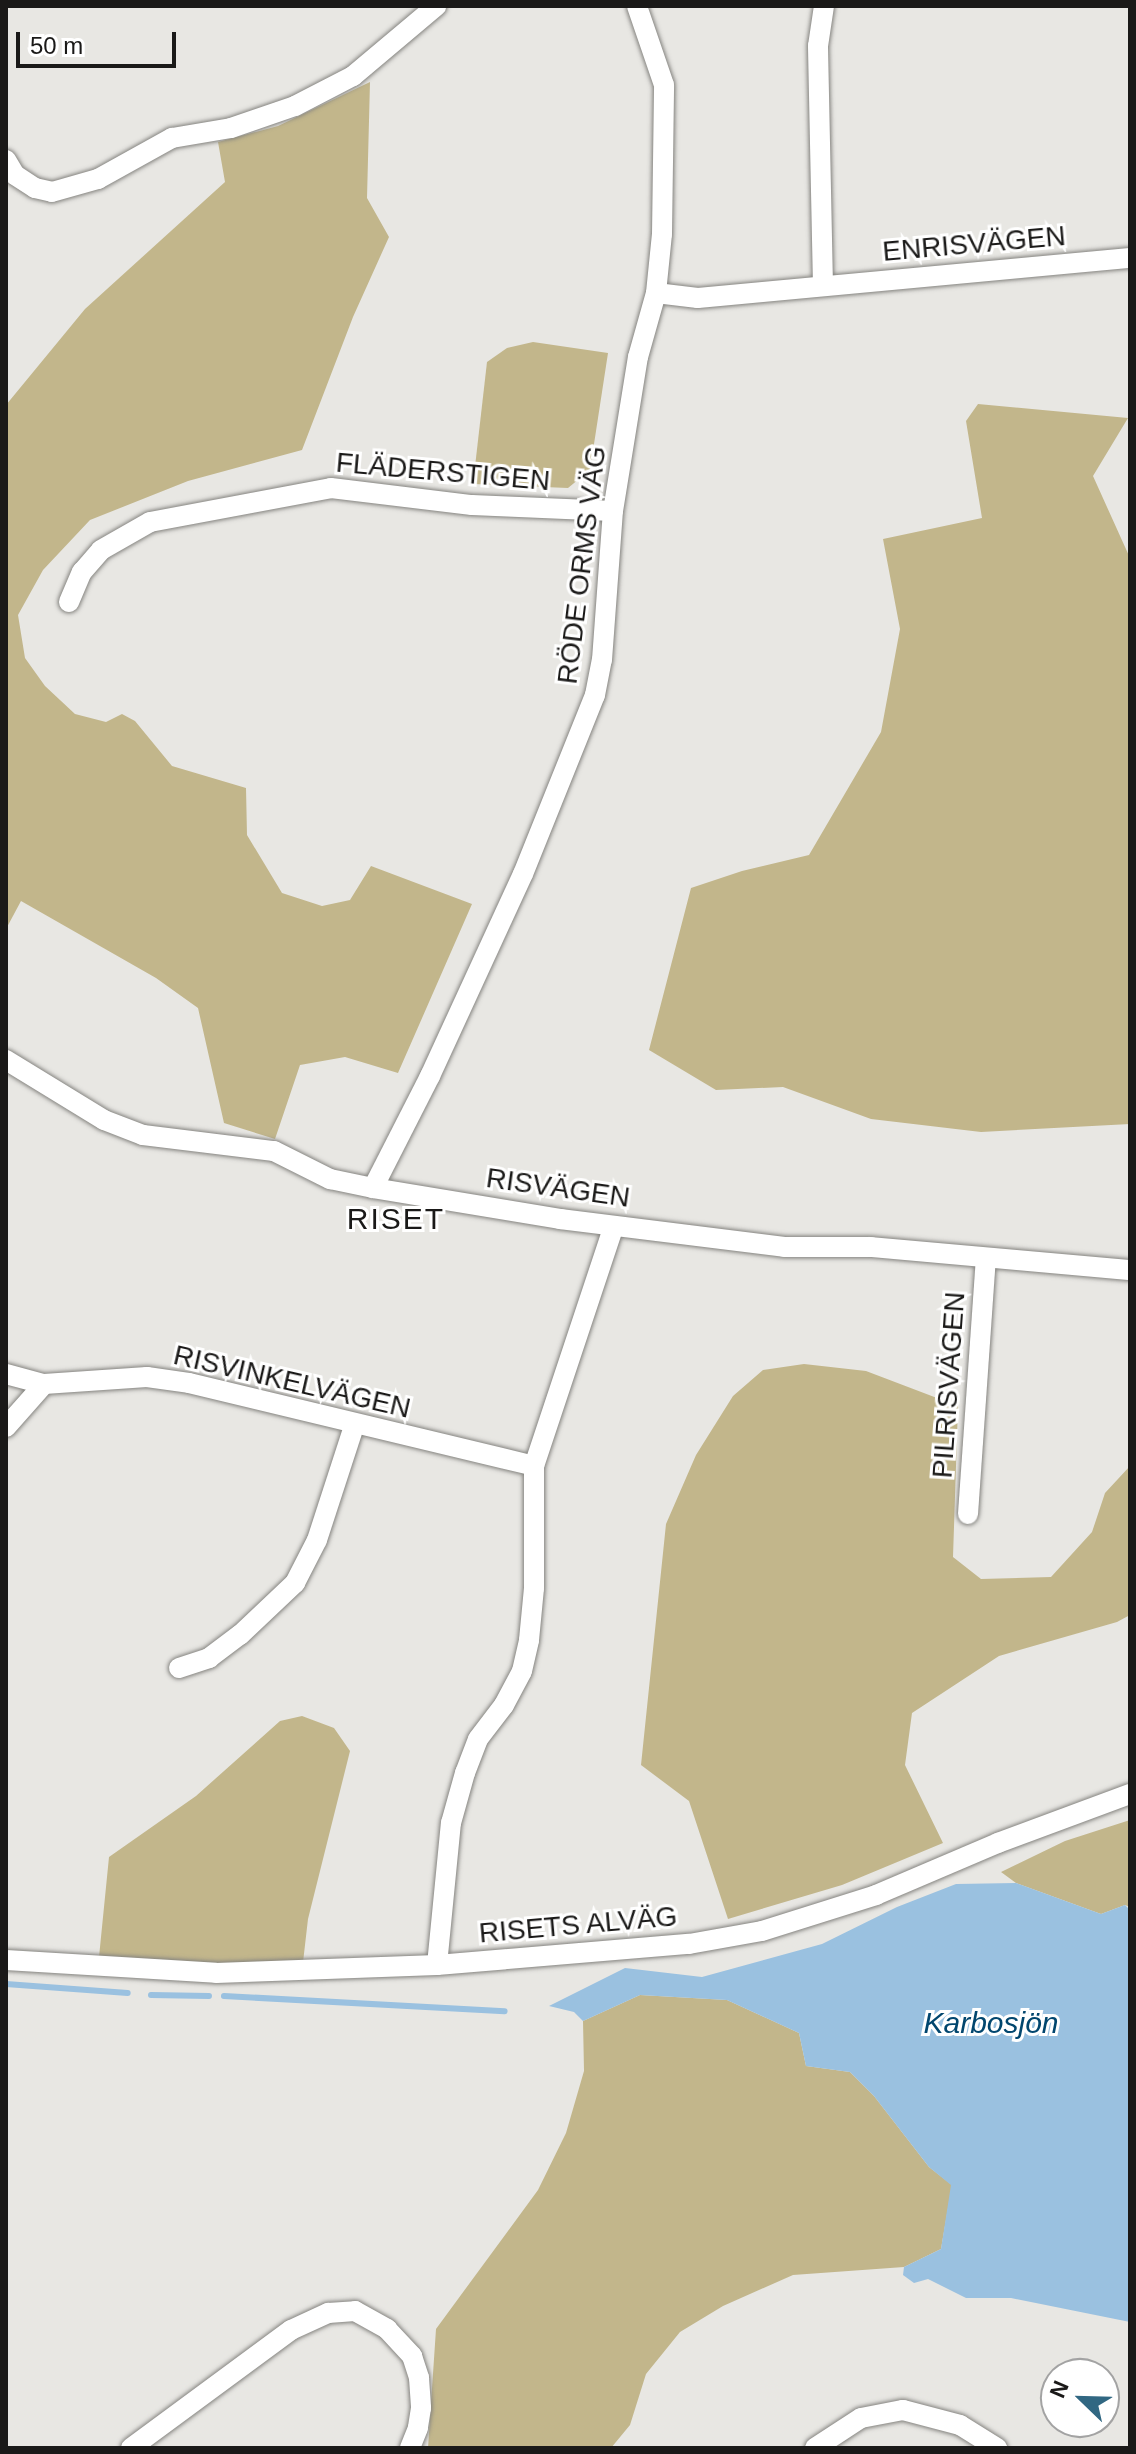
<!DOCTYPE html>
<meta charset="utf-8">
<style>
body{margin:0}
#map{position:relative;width:1136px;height:2454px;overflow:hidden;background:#e8e7e3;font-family:Arial,sans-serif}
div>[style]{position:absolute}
.green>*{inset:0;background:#c2b68b}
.water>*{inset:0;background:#9ac1e0}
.stream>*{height:6px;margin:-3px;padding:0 3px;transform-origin:3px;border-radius:3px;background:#9ac1e0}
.roads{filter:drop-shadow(0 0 2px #858480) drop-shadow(0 0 2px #858480)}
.street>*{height:20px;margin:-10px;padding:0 10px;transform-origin:10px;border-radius:10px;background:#fff}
span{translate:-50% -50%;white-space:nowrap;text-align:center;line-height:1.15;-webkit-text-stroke:6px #fff;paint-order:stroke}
.street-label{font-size:28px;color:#1a1918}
.neighbourhood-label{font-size:30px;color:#1a1918;letter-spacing:2px}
.water-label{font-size:30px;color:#01466e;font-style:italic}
.frame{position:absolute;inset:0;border:8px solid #1a1918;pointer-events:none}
.north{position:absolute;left:1040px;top:2358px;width:80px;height:80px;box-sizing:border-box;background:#fff;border:2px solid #a3a3a3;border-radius:50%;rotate:293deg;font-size:22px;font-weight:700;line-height:32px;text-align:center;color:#1a1918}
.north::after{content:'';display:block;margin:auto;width:28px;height:36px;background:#316782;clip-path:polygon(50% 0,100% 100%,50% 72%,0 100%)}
.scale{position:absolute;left:16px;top:32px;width:160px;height:36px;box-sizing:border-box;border:4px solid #1a1918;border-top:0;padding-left:10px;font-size:24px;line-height:28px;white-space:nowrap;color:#1a1918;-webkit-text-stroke:6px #fff;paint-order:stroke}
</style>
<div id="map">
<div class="green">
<i style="clip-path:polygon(370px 82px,367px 198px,389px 237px,353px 317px,302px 450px,188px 481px,90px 520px,43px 570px,18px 615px,25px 658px,45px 686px,75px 714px,106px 722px,122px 714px,135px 721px,172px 766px,246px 788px,247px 835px,282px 893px,322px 906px,350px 900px,371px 866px,472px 904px,398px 1073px,345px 1057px,300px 1065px,275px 1139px,224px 1123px,198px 1008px,156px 978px,21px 901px,6px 929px,6px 405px,85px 309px,225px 182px,218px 142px,278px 126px)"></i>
<i style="clip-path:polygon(533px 342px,608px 353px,590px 470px,568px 488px,473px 484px,487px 362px,507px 348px)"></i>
<i style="clip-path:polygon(978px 404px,1128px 418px,1093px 476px,1130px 558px,1130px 1124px,981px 1132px,871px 1119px,783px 1087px,716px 1090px,649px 1050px,691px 888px,742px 871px,809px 855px,881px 732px,900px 629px,883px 539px,982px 518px,966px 421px)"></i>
<i style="clip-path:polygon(804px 1364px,866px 1371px,958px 1406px,953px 1557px,981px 1579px,1051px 1577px,1092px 1532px,1105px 1493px,1130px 1466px,1130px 1615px,1117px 1622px,999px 1656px,912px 1713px,905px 1765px,943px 1843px,842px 1885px,728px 1919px,689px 1801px,641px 1765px,666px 1524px,696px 1455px,733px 1396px,763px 1370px)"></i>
<i style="clip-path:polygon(302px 1716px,334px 1728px,350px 1751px,308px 1919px,302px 1971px,99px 1957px,109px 1857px,196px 1796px,280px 1721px)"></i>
<i style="clip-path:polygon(1130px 1820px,1130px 1907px,1125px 1905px,1101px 1914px,1016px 1883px,1001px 1872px,1065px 1841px)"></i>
<i style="clip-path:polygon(640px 1995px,727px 2000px,799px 2033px,806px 2066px,850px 2072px,874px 2096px,929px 2167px,952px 2185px,941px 2249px,904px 2267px,793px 2275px,723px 2306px,680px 2332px,646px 2374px,630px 2425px,611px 2448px,428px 2448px,436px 2329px,538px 2190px,566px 2133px,584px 2071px,583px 2021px)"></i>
</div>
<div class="water">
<i style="clip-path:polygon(1016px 1883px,1101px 1914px,1125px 1905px,1130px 1910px,1130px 2322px,1011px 2298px,966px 2298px,928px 2279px,914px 2283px,903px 2275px,904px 2267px,941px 2249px,951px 2185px,929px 2167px,874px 2096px,850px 2072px,806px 2066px,799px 2033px,727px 2000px,640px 1995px,583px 2021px,574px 2012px,549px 2006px,625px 1968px,702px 1977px,822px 1944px,897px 1907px,956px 1884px)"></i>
</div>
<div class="stream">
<i style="left:6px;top:1984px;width:122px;rotate:4.2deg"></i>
<i style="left:151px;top:1995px;width:58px;rotate:1deg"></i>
<i style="left:224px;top:1996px;width:281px;rotate:3.1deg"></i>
</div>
<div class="roads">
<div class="street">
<i style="left:6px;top:160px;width:17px;rotate:59deg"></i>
<i style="left:15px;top:175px;width:24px;rotate:33deg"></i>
<i style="left:35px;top:188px;width:17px;rotate:13deg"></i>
<i style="left:52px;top:192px;width:48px;rotate:-15.8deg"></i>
<i style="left:98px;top:179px;width:85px;rotate:-29deg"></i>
<i style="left:172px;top:138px;width:60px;rotate:-9.6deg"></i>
<i style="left:231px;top:128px;width:68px;rotate:-19deg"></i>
<i style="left:295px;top:106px;width:65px;rotate:-27.3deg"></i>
<i style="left:353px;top:76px;width:109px;rotate:-40.1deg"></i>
<i style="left:823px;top:286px;width:240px;rotate:-91.2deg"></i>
<i style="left:818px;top:46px;width:40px;rotate:-81.5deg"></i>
<i style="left:656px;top:293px;width:42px;rotate:6.8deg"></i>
<i style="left:698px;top:298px;width:434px;rotate:-5.3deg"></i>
<i style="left:69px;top:602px;width:33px;rotate:-67deg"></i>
<i style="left:82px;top:572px;width:29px;rotate:-49deg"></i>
<i style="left:101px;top:550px;width:56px;rotate:-29.7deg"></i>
<i style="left:150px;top:522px;width:184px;rotate:-10.6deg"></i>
<i style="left:331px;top:488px;width:142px;rotate:6.9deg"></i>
<i style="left:472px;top:505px;width:141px;rotate:2.4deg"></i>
<i style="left:6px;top:1060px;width:115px;rotate:31.5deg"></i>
<i style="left:104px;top:1120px;width:42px;rotate:21deg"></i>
<i style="left:143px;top:1135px;width:132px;rotate:7deg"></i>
<i style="left:274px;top:1151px;width:63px;rotate:26.6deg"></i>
<i style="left:330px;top:1179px;width:44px;rotate:11.8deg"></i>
<i style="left:373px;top:1188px;width:190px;rotate:9.4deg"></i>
<i style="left:560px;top:1219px;width:226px;rotate:7.1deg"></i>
<i style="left:784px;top:1247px;width:87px"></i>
<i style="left:871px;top:1247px;width:260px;rotate:5.1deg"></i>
<i style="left:373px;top:1188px;width:126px;rotate:-63deg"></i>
<i style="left:430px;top:1076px;width:222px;rotate:-65.3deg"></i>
<i style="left:523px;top:874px;width:193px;rotate:-68.1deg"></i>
<i style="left:595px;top:695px;width:36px;rotate:-79deg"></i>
<i style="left:602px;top:660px;width:149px;rotate:-85.8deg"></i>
<i style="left:613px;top:511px;width:156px;rotate:-80.8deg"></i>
<i style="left:638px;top:357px;width:66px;rotate:-74.3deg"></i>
<i style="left:656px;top:293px;width:59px;rotate:-84.2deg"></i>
<i style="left:662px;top:234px;width:149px;rotate:-89.2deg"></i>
<i style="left:664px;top:85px;width:83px;rotate:-108.9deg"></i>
<i style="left:6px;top:1374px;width:39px;rotate:15deg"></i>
<i style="left:6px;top:1427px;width:57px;rotate:-48.5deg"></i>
<i style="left:44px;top:1384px;width:103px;rotate:-3.9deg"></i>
<i style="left:147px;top:1377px;width:42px;rotate:8.1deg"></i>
<i style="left:189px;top:1383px;width:355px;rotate:13.5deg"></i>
<i style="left:968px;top:1514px;width:256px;rotate:-86deg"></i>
<i style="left:179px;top:1668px;width:32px;rotate:-18deg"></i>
<i style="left:209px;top:1658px;width:39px;rotate:-37deg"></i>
<i style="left:240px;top:1635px;width:76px;rotate:-43.4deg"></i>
<i style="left:295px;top:1583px;width:48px;rotate:-62.9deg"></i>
<i style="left:317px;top:1540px;width:120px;rotate:-72deg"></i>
<i style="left:6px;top:1960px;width:210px;rotate:3.5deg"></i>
<i style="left:216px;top:1973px;width:221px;rotate:-2.1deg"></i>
<i style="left:437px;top:1965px;width:253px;rotate:-4.8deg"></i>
<i style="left:689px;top:1944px;width:74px;rotate:-10.1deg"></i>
<i style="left:762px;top:1931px;width:120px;rotate:-17.5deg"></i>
<i style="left:876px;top:1895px;width:133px;rotate:-23.1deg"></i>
<i style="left:998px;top:1843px;width:141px;rotate:-20.4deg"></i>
<i style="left:437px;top:1965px;width:143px;rotate:-84.4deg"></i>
<i style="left:451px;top:1823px;width:52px;rotate:-74.4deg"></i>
<i style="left:465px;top:1773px;width:36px;rotate:-69deg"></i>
<i style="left:478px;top:1739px;width:43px;rotate:-52.6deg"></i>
<i style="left:504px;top:1705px;width:38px;rotate:-62deg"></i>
<i style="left:522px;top:1671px;width:32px;rotate:-77deg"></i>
<i style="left:529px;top:1640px;width:52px;rotate:-84.5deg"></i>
<i style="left:534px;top:1588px;width:122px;rotate:-90deg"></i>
<i style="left:534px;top:1466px;width:253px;rotate:-71.6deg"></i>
<i style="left:131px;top:2448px;width:199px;rotate:-36.4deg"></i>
<i style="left:291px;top:2330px;width:41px;rotate:-24.7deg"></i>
<i style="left:328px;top:2313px;width:27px;rotate:-4deg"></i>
<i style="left:355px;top:2311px;width:37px;rotate:29deg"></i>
<i style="left:387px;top:2329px;width:37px;rotate:47deg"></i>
<i style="left:412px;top:2356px;width:23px;rotate:72deg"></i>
<i style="left:419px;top:2378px;width:30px;rotate:86deg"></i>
<i style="left:421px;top:2408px;width:20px;rotate:99deg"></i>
<i style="left:418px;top:2428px;width:22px;rotate:112deg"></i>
<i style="left:815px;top:2448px;width:55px;rotate:-33.1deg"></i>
<i style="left:861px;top:2418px;width:43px;rotate:-10.8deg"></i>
<i style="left:903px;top:2410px;width:59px;rotate:14.7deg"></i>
<i style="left:960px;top:2425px;width:44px;rotate:31.9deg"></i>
</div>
</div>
<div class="street-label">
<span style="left:974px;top:244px;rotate:-5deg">ENRISVÄGEN</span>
<span style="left:443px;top:472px;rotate:5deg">FLÄDERSTIGEN</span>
<span style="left:582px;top:565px;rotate:-83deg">RÖDE ORMS VÄG</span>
<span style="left:558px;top:1188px;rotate:8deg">RISVÄGEN</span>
<span style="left:292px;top:1382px;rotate:13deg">RISVINKELVÄGEN</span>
<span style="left:949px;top:1385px;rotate:-86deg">PILRISVÄGEN</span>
<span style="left:578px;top:1925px;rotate:-5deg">RISETS ALVÄG</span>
</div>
<div class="neighbourhood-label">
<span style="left:396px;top:1219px">RISET</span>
</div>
<div class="water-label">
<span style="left:991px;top:2023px">Karbosjön</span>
</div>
<div class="frame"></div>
<div class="north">N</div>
<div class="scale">50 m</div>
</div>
